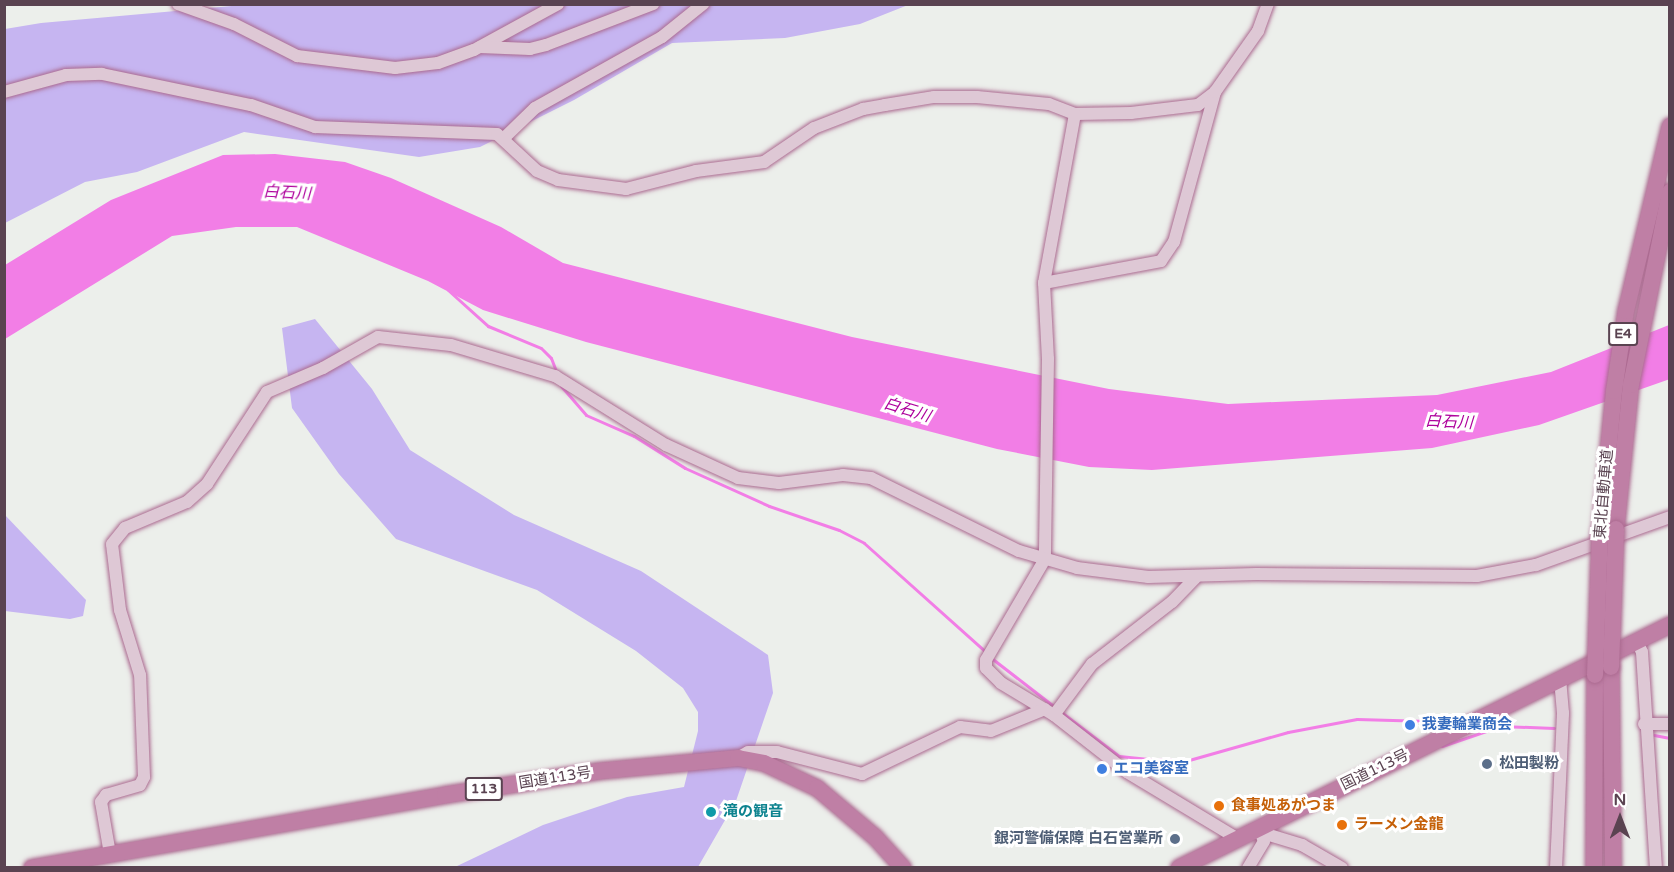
<!DOCTYPE html>
<meta charset="utf-8">
<style>
body{margin:0}
#map{position:relative;width:1674px;height:872px;overflow:hidden;background:#ecefeb;font-family:"Varela Round","Noto Sans JP",sans-serif}
div>[style]{position:absolute}
.green>*{inset:0;background:#c6b5f1}
.water>*{inset:0;background:#f27ee6}
.stream>*{height:3px;margin:-1.5px;padding:0 1.5px;transform-origin:1.5px;border-radius:1.5px;background:#f27ee6}
.roads{filter:drop-shadow(0 0 2px #ab6a90) drop-shadow(0 0 2px #ab6a90)}
.minor>*{height:12px;margin:-6px;padding:0 6px;transform-origin:6px;border-radius:6px;background:#dec8d5}
.highway>*{height:16px;margin:-8px;padding:0 8px;transform-origin:8px;border-radius:8px;background:#bf7fa5}
.bridges{filter:drop-shadow(0 0 2px #ab6a90) drop-shadow(0 0 2px #ab6a90)}
.highway-bridge>*{height:16px;margin:-8px;padding:0 8px;transform-origin:8px;border-radius:8px;background:#bf7fa5}
.dots>*{width:16px;height:16px;translate:-50% -50%;box-sizing:border-box;border:3px solid #fff;border-radius:50%}
span{translate:-50% -50%;white-space:nowrap;text-align:center;line-height:1.15;-webkit-text-stroke:6px #fff;paint-order:stroke}
.shield-label span{padding:2px 4px;background:#fff;border:2px solid;border-radius:4px;-webkit-text-stroke-width:0}
.shield-label{font-size:14px;color:#5a4351;font-weight:700}
.street-label{font-size:15px;color:#5a4351}
.shop-label{font-size:15px;color:#366cbe;font-weight:700}
.left{translate:0 -50%;text-align:left}
.service-label{font-size:15px;color:#4e5e75;font-weight:700}
.right{translate:-100% -50%;text-align:right}
.food-label{font-size:15px;color:#c56008;font-weight:700}
.culture-label{font-size:15px;color:#0d838f;font-weight:700}
.water-label{font-size:16px;color:#ae029c;font-style:italic}
.frame{position:absolute;inset:0;border:6px solid #5a4351;pointer-events:none}
.north{position:absolute;left:1590px;top:788px;width:60px;height:60px;-webkit-text-stroke:4px #fff;paint-order:stroke;rotate:0deg;font-size:16px;font-weight:700;line-height:24px;text-align:center;color:#5a4351}
.north::after{content:'';display:block;margin:auto;width:21px;height:27px;background:#5a4351;clip-path:polygon(50% 0,100% 100%,50% 72%,0 100%)}
</style>
<div id="map">
<div class="green">
<i style="clip-path:polygon(254px 4px,908px 5px,860px 24px,785px 38px,672px 43px,574px 100px,480px 147px,419px 157px,244px 132px,137px 172px,85px 182px,5px 223px,5px 29px,41px 23px)"></i>
<i style="clip-path:polygon(315px 319px,372px 389px,410px 450px,514px 515px,641px 571px,768px 655px,773px 693px,736px 801px,698px 867px,455px 867px,543px 825px,627px 797px,684px 787px,698px 731px,698px 712px,683px 688px,636px 651px,537px 590px,396px 539px,339px 474px,292px 408px,282px 328px)"></i>
<i style="clip-path:polygon(4px 514px,86px 600px,83px 616px,70px 619px,5px 611px)"></i>
</div>
<div class="water">
<i style="clip-path:polygon(275px 154px,345px 162px,391px 178px,501px 227px,563px 263px,852px 337px,1109px 389px,1228px 404px,1437px 395px,1551px 372px,1669px 325px,1670px 379px,1539px 425px,1432px 448px,1152px 470px,1089px 467px,997px 449px,586px 342px,483px 310px,428px 281px,297px 227px,236px 227px,172px 236px,5px 339px,5px 265px,111px 200px,223px 155px)"></i>
</div>
<div class="stream">
<i style="left:448px;top:290px;width:54px;rotate:42deg"></i>
<i style="left:488px;top:326px;width:57px;rotate:22.5deg"></i>
<i style="left:541px;top:348px;width:14px;rotate:45deg"></i>
<i style="left:551px;top:358px;width:14px;rotate:69deg"></i>
<i style="left:561px;top:386px;width:38px;rotate:49deg"></i>
<i style="left:586px;top:415px;width:52px;rotate:23.6deg"></i>
<i style="left:634px;top:436px;width:60px;rotate:32.1deg"></i>
<i style="left:685px;top:468px;width:92px;rotate:24.3deg"></i>
<i style="left:769px;top:506px;width:74px;rotate:18.9deg"></i>
<i style="left:839px;top:530px;width:28px;rotate:27deg"></i>
<i style="left:864px;top:543px;width:164px;rotate:41.8deg"></i>
<i style="left:990px;top:657px;width:83px;rotate:37.7deg"></i>
<i style="left:1061px;top:712px;width:73px;rotate:37.2deg"></i>
<i style="left:1119px;top:756px;width:27px;rotate:6deg"></i>
<i style="left:1146px;top:759px;width:43px;rotate:1.3deg"></i>
<i style="left:1189px;top:760px;width:103px;rotate:-15.8deg"></i>
<i style="left:1288px;top:732px;width:70px;rotate:-10.7deg"></i>
<i style="left:1357px;top:719px;width:71px;rotate:1.6deg"></i>
<i style="left:1428px;top:721px;width:10px;rotate:66deg"></i>
<i style="left:1654px;top:735px;width:16px;rotate:11deg"></i>
<i style="left:1442px;top:746px;width:62px;rotate:-18.7deg"></i>
<i style="left:1501px;top:726px;width:53px;rotate:2.2deg"></i>
</div>
<div class="roads">
<div class="minor">
<i style="left:178px;top:4px;width:59px;rotate:19.7deg"></i>
<i style="left:234px;top:24px;width:71px;rotate:26.9deg"></i>
<i style="left:297px;top:56px;width:99px;rotate:7deg"></i>
<i style="left:395px;top:68px;width:43px;rotate:-6.6deg"></i>
<i style="left:438px;top:63px;width:38px;rotate:-20deg"></i>
<i style="left:474px;top:50px;width:96px;rotate:-28.7deg"></i>
<i style="left:480px;top:47px;width:50px;rotate:2.3deg"></i>
<i style="left:530px;top:49px;width:16px;rotate:-14deg"></i>
<i style="left:546px;top:45px;width:115px;rotate:-21deg"></i>
<i style="left:4px;top:92px;width:64px;rotate:-15.3deg"></i>
<i style="left:66px;top:75px;width:36px;rotate:-2deg"></i>
<i style="left:102px;top:74px;width:152px;rotate:11.8deg"></i>
<i style="left:251px;top:105px;width:68px;rotate:19deg"></i>
<i style="left:315px;top:127px;width:182px;rotate:2.2deg"></i>
<i style="left:497px;top:134px;width:54px;rotate:42.8deg"></i>
<i style="left:537px;top:171px;width:23px;rotate:23deg"></i>
<i style="left:558px;top:180px;width:69px;rotate:7.5deg"></i>
<i style="left:626px;top:189px;width:72px;rotate:-14.4deg"></i>
<i style="left:696px;top:171px;width:69px;rotate:-7.5deg"></i>
<i style="left:764px;top:162px;width:60px;rotate:-34.2deg"></i>
<i style="left:814px;top:128px;width:53px;rotate:-21.2deg"></i>
<i style="left:863px;top:109px;width:22px;rotate:-10deg"></i>
<i style="left:885px;top:105px;width:50px;rotate:-9.3deg"></i>
<i style="left:934px;top:97px;width:43px"></i>
<i style="left:977px;top:97px;width:72px;rotate:5.6deg"></i>
<i style="left:1049px;top:104px;width:28px;rotate:21deg"></i>
<i style="left:1075px;top:114px;width:56px;rotate:-1deg"></i>
<i style="left:1131px;top:113px;width:67px;rotate:-6.8deg"></i>
<i style="left:1198px;top:105px;width:21px;rotate:-37deg"></i>
<i style="left:1075px;top:114px;width:172px;rotate:100.4deg"></i>
<i style="left:1044px;top:283px;width:76px;rotate:87deg"></i>
<i style="left:1048px;top:359px;width:200px;rotate:90.9deg"></i>
<i style="left:1045px;top:559px;width:117px;rotate:120.3deg"></i>
<i style="left:986px;top:660px;width:8px;rotate:90deg"></i>
<i style="left:986px;top:668px;width:21px;rotate:45deg"></i>
<i style="left:1001px;top:683px;width:62px;rotate:31.1deg"></i>
<i style="left:1054px;top:715px;width:93px;rotate:38deg"></i>
<i style="left:1127px;top:772px;width:130px;rotate:31.1deg"></i>
<i style="left:504px;top:138px;width:43px;rotate:-44.1deg"></i>
<i style="left:535px;top:108px;width:145px;rotate:-29.2deg"></i>
<i style="left:662px;top:37px;width:53px;rotate:-38.8deg"></i>
<i style="left:1044px;top:283px;width:119px;rotate:-10.6deg"></i>
<i style="left:1161px;top:261px;width:23px;rotate:-56deg"></i>
<i style="left:1174px;top:242px;width:156px;rotate:-74.7deg"></i>
<i style="left:1215px;top:92px;width:75px;rotate:-54.8deg"></i>
<i style="left:1258px;top:31px;width:29px;rotate:-70deg"></i>
<i style="left:1637px;top:641px;width:12px;rotate:66deg"></i>
<i style="left:1642px;top:652px;width:216px;rotate:86.3deg"></i>
<i style="left:1054px;top:715px;width:64px;rotate:-53.3deg"></i>
<i style="left:1092px;top:664px;width:101px;rotate:-37.8deg"></i>
<i style="left:1172px;top:602px;width:33px;rotate:-46deg"></i>
<i style="left:1644px;top:724px;width:26px"></i>
<i style="left:739px;top:757px;width:10px;rotate:-29deg"></i>
<i style="left:748px;top:752px;width:29px"></i>
<i style="left:777px;top:752px;width:88px;rotate:14.5deg"></i>
<i style="left:862px;top:774px;width:109px;rotate:-25.6deg"></i>
<i style="left:960px;top:727px;width:31px;rotate:7deg"></i>
<i style="left:991px;top:731px;width:58px;rotate:-22.2deg"></i>
<i style="left:1259px;top:827px;width:10px;rotate:45deg"></i>
<i style="left:1266px;top:834px;width:38px;rotate:17deg"></i>
<i style="left:1302px;top:845px;width:46px;rotate:29.9deg"></i>
<i style="left:110px;top:854px;width:53px;rotate:-99.8deg"></i>
<i style="left:101px;top:802px;width:9px;rotate:-54deg"></i>
<i style="left:106px;top:795px;width:35px;rotate:-16deg"></i>
<i style="left:140px;top:785px;width:9px;rotate:-63deg"></i>
<i style="left:144px;top:777px;width:102px;rotate:-92.2deg"></i>
<i style="left:140px;top:675px;width:68px;rotate:-107.1deg"></i>
<i style="left:120px;top:610px;width:66px;rotate:-96.9deg"></i>
<i style="left:112px;top:544px;width:21px;rotate:-51deg"></i>
<i style="left:125px;top:528px;width:67px;rotate:-22.8deg"></i>
<i style="left:187px;top:502px;width:27px;rotate:-42deg"></i>
<i style="left:207px;top:484px;width:110px;rotate:-56.9deg"></i>
<i style="left:267px;top:392px;width:61px;rotate:-23.2deg"></i>
<i style="left:323px;top:368px;width:63px;rotate:-29.4deg"></i>
<i style="left:378px;top:337px;width:73px;rotate:6.3deg"></i>
<i style="left:451px;top:345px;width:109px;rotate:16.6deg"></i>
<i style="left:555px;top:376px;width:131px;rotate:31.9deg"></i>
<i style="left:666px;top:445px;width:79px;rotate:24.6deg"></i>
<i style="left:738px;top:478px;width:41px;rotate:7deg"></i>
<i style="left:779px;top:483px;width:64px;rotate:-7.1deg"></i>
<i style="left:843px;top:475px;width:28px;rotate:6deg"></i>
<i style="left:871px;top:478px;width:165px;rotate:26.3deg"></i>
<i style="left:1019px;top:551px;width:60px;rotate:16.3deg"></i>
<i style="left:1077px;top:568px;width:72px;rotate:7.2deg"></i>
<i style="left:1148px;top:577px;width:108px;rotate:-1.6deg"></i>
<i style="left:1256px;top:574px;width:221px;rotate:0.5deg"></i>
<i style="left:1477px;top:576px;width:60px;rotate:-10.6deg"></i>
<i style="left:1536px;top:565px;width:142px;rotate:-19.7deg"></i>
<i style="left:1248px;top:868px;width:31px;rotate:-59deg"></i>
<i style="left:1264px;top:841px;width:13px;rotate:-113deg"></i>
<i style="left:1556px;top:868px;width:155px;rotate:-87.4deg"></i>
<i style="left:1563px;top:713px;width:33px;rotate:-95deg"></i>
</div>
<div class="highway">
<i style="left:1616px;top:529px;width:145px;rotate:-84.1deg"></i>
<i style="left:1631px;top:385px;width:197px;rotate:-78.6deg"></i>
<i style="left:1600px;top:534px;width:144px;rotate:-84.4deg"></i>
<i style="left:1614px;top:391px;width:81px;rotate:-81.5deg"></i>
<i style="left:1626px;top:311px;width:190px;rotate:-76.6deg"></i>
<i style="left:1611px;top:667px;width:201px;rotate:89.4deg"></i>
<i style="left:32px;top:868px;width:419px;rotate:-10deg"></i>
<i style="left:445px;top:795px;width:157px;rotate:-8.8deg"></i>
<i style="left:600px;top:771px;width:139px;rotate:-5.4deg"></i>
<i style="left:738px;top:758px;width:26px;rotate:11deg"></i>
<i style="left:764px;top:763px;width:59px;rotate:25.3deg"></i>
<i style="left:817px;top:788px;width:76px;rotate:40.2deg"></i>
<i style="left:875px;top:837px;width:42px;rotate:47.9deg"></i>
<i style="left:1179px;top:868px;width:548px;rotate:-26.33deg"></i>
<i style="left:1594px;top:868px;width:193px;rotate:-89.7deg"></i>
</div>
</div>
<div class="bridges">
<div class="highway-bridge">
<i style="left:1611px;top:667px;width:138px;rotate:-87.9deg"></i>
<i style="left:1595px;top:675px;width:141px;rotate:-88deg"></i>
</div>
</div>
<div class="dots">
<i style="left:1410px;top:725px;background:#3f7fe0"></i>
<i style="left:1487px;top:764px;background:#5c6f8a"></i>
<i style="left:1102px;top:769px;background:#3f7fe0"></i>
<i style="left:1219px;top:806px;background:#e8710a"></i>
<i style="left:711px;top:812px;background:#0f9aa8"></i>
<i style="left:1342px;top:825px;background:#e8710a"></i>
<i style="left:1175px;top:839px;background:#5c6f8a"></i>
</div>
<div class="shield-label">
<span style="left:1623px;top:334px">E4</span>
<span style="left:484px;top:789px">113</span>
</div>
<div class="street-label">
<span style="left:1604px;top:494px;rotate:-85deg">東北自動車道</span>
<span style="left:1375px;top:770px;rotate:-26deg">国道113号</span>
<span style="left:555px;top:778px;rotate:-9deg">国道113号</span>
</div>
<div class="shop-label">
<span class="left" style="left:1422px;top:725px">我妻輪業商会</span>
<span class="left" style="left:1114px;top:769px">エコ美容室</span>
</div>
<div class="service-label">
<span class="left" style="left:1499px;top:764px">松田製粉</span>
<span class="right" style="left:1163px;top:839px">銀河警備保障 白石営業所</span>
</div>
<div class="food-label">
<span class="left" style="left:1231px;top:806px">食事処あがつま</span>
<span class="left" style="left:1354px;top:825px">ラーメン金龍</span>
</div>
<div class="culture-label">
<span class="left" style="left:723px;top:812px">滝の観音</span>
</div>
<div class="water-label">
<span style="left:287px;top:193px;rotate:3deg">白石川</span>
<span style="left:907px;top:410px;rotate:17deg">白石川</span>
<span style="left:1449px;top:422px;rotate:3deg">白石川</span>
</div>
<div class="frame"></div>
<div class="north">N</div>
</div>
